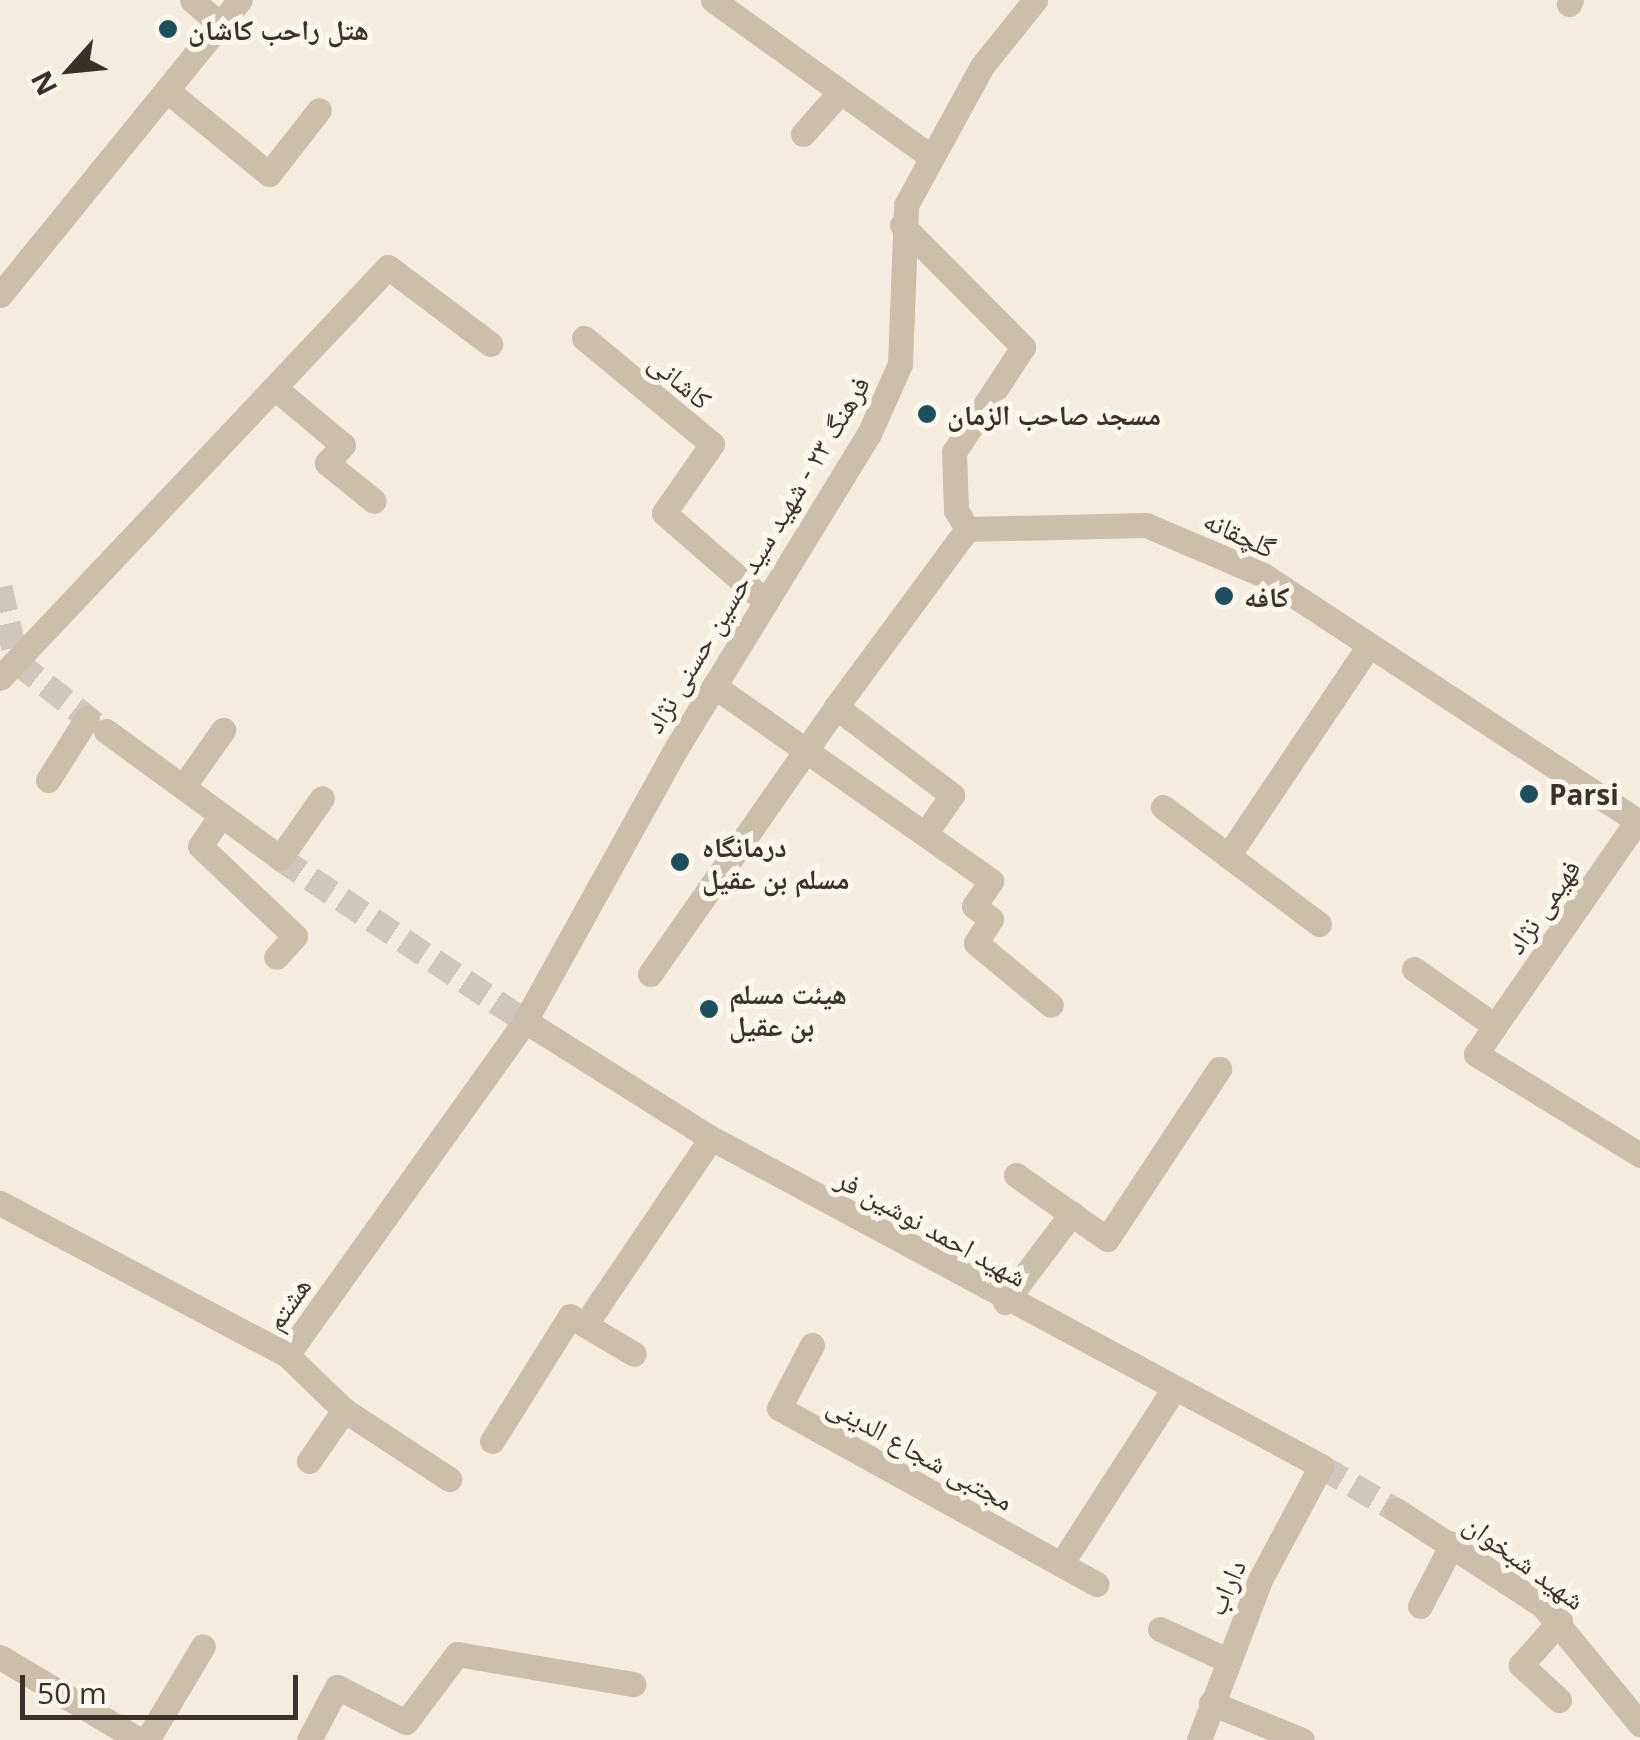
<!DOCTYPE html>
<meta charset="utf-8">
<style>
body{margin:0}
#map{position:relative;width:1640px;height:1740px;overflow:hidden;background:#f4eddf;font-family:"Open Sans","Noto Naskh Arabic",sans-serif}
div>[style]{position:absolute}
.minor-tunnel>*{height:25px;margin-top:-12.5px;transform-origin:0;background:repeating-linear-gradient(90deg,#cfc7bb 0 25px,transparent 0 37px)}
.minor>*{height:25px;margin:-12.5px;padding:0 12.5px;transform-origin:12.5px;border-radius:12.5px;background:#ccbfaa}
.dots>*{width:28px;height:28px;translate:-50% -50%;box-sizing:border-box;border:5px solid #fbf6ec;border-radius:50%}
span{translate:-50% -50%;white-space:nowrap;text-align:center;line-height:1.15;-webkit-text-stroke:10px #fbf6ec;paint-order:stroke}
.poi-label{font-size:28px;color:#3a312a;font-weight:700}
.left{translate:0 -50%;text-align:left}
.street-label{font-size:28px;color:#3a312a}
.north{position:absolute;left:20px;top:20px;width:100px;height:100px;-webkit-text-stroke:8px #fbf6ec;paint-order:stroke;rotate:243deg;font-size:28px;font-weight:700;line-height:40px;text-align:center;color:#3a312a}
.north::after{content:'';display:block;margin:auto;width:35px;height:45px;background:#3a312a;clip-path:polygon(50% 0,100% 100%,50% 72%,0 100%)}
.scale{position:absolute;left:20px;top:1675px;width:278px;height:45px;box-sizing:border-box;border:5px solid #3a312a;border-top:0;padding-left:12px;font-size:30px;line-height:35px;white-space:nowrap;color:#3a312a;-webkit-text-stroke:8px #fbf6ec;paint-order:stroke}
</style>
<div id="map">
<div class="minor-tunnel">
<i style="left:0;top:587px;width:77px;rotate:77.2deg"></i>
<i style="left:17px;top:662px;width:108px;rotate:38.2deg"></i>
<i style="left:280px;top:858px;width:294px;rotate:33.6deg"></i>
<i style="left:1321px;top:1466px;width:87px;rotate:30.4deg"></i>
</div>
<div class="minor">
<i style="left:192px;top:0;width:38px;rotate:41deg"></i>
<i style="left:713px;top:0;width:267px;rotate:35.7deg"></i>
<i style="left:1569px;top:4px;width:4px;rotate:-63deg"></i>
<i style="left:170px;top:93px;width:128px;rotate:39.3deg"></i>
<i style="left:269px;top:174px;width:81px;rotate:-52deg"></i>
<i style="left:803px;top:134px;width:56px;rotate:-48.6deg"></i>
<i style="left:902px;top:225px;width:172px;rotate:45.2deg"></i>
<i style="left:1023px;top:347px;width:126px;rotate:123.3deg"></i>
<i style="left:954px;top:452px;width:58px;rotate:88deg"></i>
<i style="left:956px;top:510px;width:22px;rotate:60deg"></i>
<i style="left:0;top:295px;width:380px;rotate:-50.9deg"></i>
<i style="left:584px;top:338px;width:166px;rotate:39.6deg"></i>
<i style="left:712px;top:444px;width:84px;rotate:124.8deg"></i>
<i style="left:664px;top:513px;width:133px;rotate:41deg"></i>
<i style="left:276px;top:389px;width:87px;rotate:39.9deg"></i>
<i style="left:343px;top:445px;width:24px;rotate:132deg"></i>
<i style="left:327px;top:463px;width:60px;rotate:39deg"></i>
<i style="left:967px;top:529px;width:179px;rotate:-1.3deg"></i>
<i style="left:1146px;top:525px;width:127px;rotate:23.1deg"></i>
<i style="left:1263px;top:575px;width:451px;rotate:33.3deg"></i>
<i style="left:0;top:678px;width:565px;rotate:-46.65deg"></i>
<i style="left:388px;top:267px;width:128px;rotate:37deg"></i>
<i style="left:714px;top:686px;width:339px;rotate:35.1deg"></i>
<i style="left:991px;top:881px;width:30px;rotate:124deg"></i>
<i style="left:974px;top:906px;width:21px;rotate:37deg"></i>
<i style="left:991px;top:919px;width:28px;rotate:122deg"></i>
<i style="left:976px;top:943px;width:97px;rotate:39.6deg"></i>
<i style="left:836px;top:707px;width:221px;rotate:-53.6deg"></i>
<i style="left:106px;top:731px;width:215px;rotate:36.1deg"></i>
<i style="left:280px;top:858px;width:73px;rotate:-55deg"></i>
<i style="left:48px;top:780px;width:73px;rotate:-57.8deg"></i>
<i style="left:183px;top:787px;width:70px;rotate:-54.9deg"></i>
<i style="left:1163px;top:807px;width:195px;rotate:36.9deg"></i>
<i style="left:221px;top:815px;width:37px;rotate:124deg"></i>
<i style="left:200px;top:846px;width:131px;rotate:43.5deg"></i>
<i style="left:295px;top:936px;width:28px;rotate:132deg"></i>
<i style="left:1228px;top:856px;width:254px;rotate:-56.2deg"></i>
<i style="left:1414px;top:969px;width:99px;rotate:35.1deg"></i>
<i style="left:1495px;top:1026px;width:34px;rotate:124deg"></i>
<i style="left:1476px;top:1054px;width:193px;rotate:31.6deg"></i>
<i style="left:650px;top:974px;width:325px;rotate:-55.1deg"></i>
<i style="left:836px;top:707px;width:146px;rotate:37.2deg"></i>
<i style="left:952px;top:795px;width:47px;rotate:124.7deg"></i>
<i style="left:525px;top:1021px;width:220px;rotate:32.2deg"></i>
<i style="left:711px;top:1138px;width:693px;rotate:28.27deg"></i>
<i style="left:1321px;top:1466px;width:129px;rotate:118.2deg"></i>
<i style="left:1260px;top:1580px;width:171px;rotate:110.9deg"></i>
<i style="left:1495px;top:1026px;width:249px;rotate:-55.3deg"></i>
<i style="left:1016px;top:1175px;width:111px;rotate:35.1deg"></i>
<i style="left:1107px;top:1239px;width:204px;rotate:-56.6deg"></i>
<i style="left:0;top:1203px;width:325px;rotate:27.9deg"></i>
<i style="left:287px;top:1355px;width:410px;rotate:-54.5deg"></i>
<i style="left:525px;top:1021px;width:313px;rotate:-61deg"></i>
<i style="left:677px;top:747px;width:367px;rotate:-58.5deg"></i>
<i style="left:869px;top:434px;width:77px;rotate:-66.1deg"></i>
<i style="left:900px;top:364px;width:159px;rotate:-87.8deg"></i>
<i style="left:906px;top:205px;width:158px;rotate:-61.3deg"></i>
<i style="left:982px;top:66px;width:85px;rotate:-51.2deg"></i>
<i style="left:1005px;top:1302px;width:111px;rotate:-53deg"></i>
<i style="left:585px;top:1325px;width:225px;rotate:-56deg"></i>
<i style="left:812px;top:1345px;width:71px;rotate:117.6deg"></i>
<i style="left:779px;top:1408px;width:363px;rotate:29deg"></i>
<i style="left:287px;top:1355px;width:79px;rotate:44deg"></i>
<i style="left:344px;top:1410px;width:126px;rotate:33.3deg"></i>
<i style="left:492px;top:1441px;width:147px;rotate:-58deg"></i>
<i style="left:570px;top:1316px;width:74px;rotate:30.7deg"></i>
<i style="left:309px;top:1461px;width:62px;rotate:-55.5deg"></i>
<i style="left:1396px;top:1510px;width:176px;rotate:33.1deg"></i>
<i style="left:1543px;top:1606px;width:153px;rotate:50.6deg"></i>
<i style="left:1061px;top:1564px;width:203px;rotate:-57.2deg"></i>
<i style="left:1420px;top:1606px;width:70px;rotate:-62.7deg"></i>
<i style="left:1160px;top:1629px;width:74px;rotate:24.8deg"></i>
<i style="left:0;top:1657px;width:162px;rotate:30.8deg"></i>
<i style="left:1559px;top:1700px;width:52px;rotate:-137.4deg"></i>
<i style="left:1521px;top:1665px;width:59px;rotate:-48.4deg"></i>
<i style="left:1211px;top:1703px;width:98px;rotate:22.1deg"></i>
<i style="left:147px;top:1740px;width:109px;rotate:-59.2deg"></i>
<i style="left:309px;top:1740px;width:60px;rotate:-62.2deg"></i>
<i style="left:337px;top:1687px;width:77px;rotate:26.9deg"></i>
<i style="left:406px;top:1722px;width:85px;rotate:-53.1deg"></i>
<i style="left:457px;top:1654px;width:179px;rotate:9.7deg"></i>
</div>
<div class="dots">
<i style="left:168px;top:29px;background:#1e4f5d"></i>
<i style="left:927px;top:414px;background:#1e4f5d"></i>
<i style="left:1224px;top:596px;background:#1e4f5d"></i>
<i style="left:1529px;top:794px;background:#1e4f5d"></i>
<i style="left:680px;top:862px;background:#1e4f5d"></i>
<i style="left:709px;top:1009px;background:#1e4f5d"></i>
</div>
<div class="poi-label">
<span class="left" style="left:188px;top:29px">هتل راحب کاشان</span>
<span class="left" style="left:947px;top:414px">مسجد صاحب الزمان</span>
<span class="left" style="left:1244px;top:596px">کافه</span>
<span class="left" style="left:1549px;top:794px">Parsi</span>
<span class="left" style="left:702px;top:862px">درمانگاه<br>مسلم بن عقیل</span>
<span class="left" style="left:729px;top:1009px">هیئت مسلم<br>بن عقیل</span>
</div>
<div class="street-label">
<span style="left:681px;top:380px;rotate:40deg">کاشانی</span>
<span style="left:1240px;top:533px;rotate:25deg">گلچقانه</span>
<span style="left:756px;top:554px;rotate:-59deg">فرهنگ ۲۳ - شهید سید حسین حسنی نژاد</span>
<span style="left:1542px;top:906px;rotate:-55deg">فهیمی نژاد</span>
<span style="left:932px;top:1227px;rotate:29deg">شهید احمد نوشین فر</span>
<span style="left:287px;top:1303px;rotate:-55deg">هشتم</span>
<span style="left:921px;top:1452px;rotate:29deg">مجتبی شجاع الدینی</span>
<span style="left:1525px;top:1561px;rotate:36deg">شهید شبخوان</span>
<span style="left:1225px;top:1587px;rotate:-66deg">داراب</span>
</div>
<div class="north">N</div>
<div class="scale">50 m</div>
</div>
